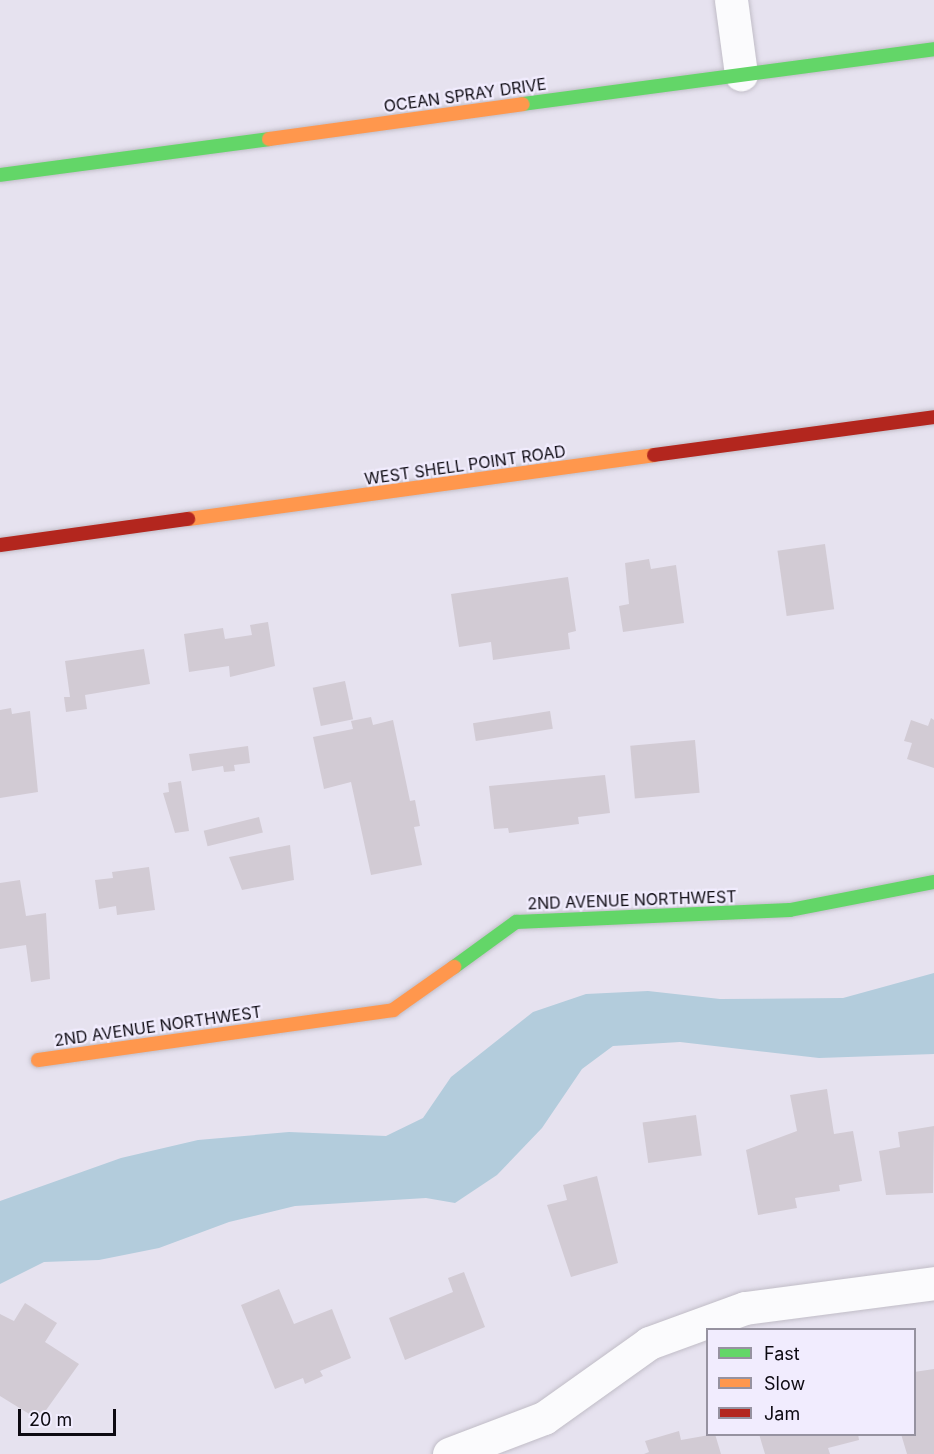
<!DOCTYPE html>
<style>
body{margin:0}
#map{position:relative;width:934px;height:1454px;overflow:hidden;background:#e6e2ef;font-family:Inter,sans-serif}
div>[style]{position:absolute}
.water>*{inset:0;background:#b3ccdc}
.building>*{inset:0;background:#d2cbd4;transform-origin:0 0}
.roads{filter:drop-shadow(0 0 2px #c1bdc7) drop-shadow(0 0 2px #c1bdc7)}
.street>*{height:33px;margin:-16.5px;padding:0 16.5px;transform-origin:16.5px;border-radius:16.5px;background:#fbfbfd}
.fast>*{height:14px;margin:-7px;padding:0 7px;transform-origin:7px;border-radius:7px;background:#63d668}
.slow>*{height:14px;margin:-7px;padding:0 7px;transform-origin:7px;border-radius:7px;background:#ff974d}
.jam>*{height:14px;margin:-7px;padding:0 7px;transform-origin:7px;border-radius:7px;background:#b3261e}
span{translate:-50% -50%;white-space:nowrap;text-align:center;line-height:1.15;-webkit-text-stroke:4.5px #f1ecfe;paint-order:stroke}
.street-label{font-size:16px;color:#0d0a12}
.legend{position:absolute;left:706px;top:1328px;width:210px;height:108px;box-sizing:border-box;background:#f1ecfe;border:2px solid #9692a0;margin:0;padding:8px 10px;list-style:none;font-size:18px;color:#0d0a12}
.legend li{display:flex;align-items:center;gap:12px;height:30px}
.legend b{width:30px;border:2px solid #9692a0}
.scale{position:absolute;left:18px;top:1409px;width:98px;height:27px;box-sizing:border-box;border:3px solid #0d0a12;border-top:0;padding-left:8px;font-size:18px;line-height:21px;white-space:nowrap;color:#0d0a12;-webkit-text-stroke:4px #f1ecfe;paint-order:stroke}
</style>
<div id="map">
<div class="water">
<i style="clip-path:polygon(934px 973px,934px 1054px,819px 1058px,680px 1042px,613px 1046px,582px 1069px,542px 1128px,497px 1175px,455px 1203px,426px 1198px,295px 1206px,229px 1222px,159px 1248px,99px 1260px,44px 1262px,0 1284px,0 1201px,121px 1158px,198px 1140px,289px 1132px,386px 1136px,423px 1118px,451px 1077px,533px 1012px,586px 994px,648px 991px,720px 999px,843px 998px)"></i>
</div>
<div class="building">
<i style="left:825px;top:544px;width:66px;height:48px;rotate:82deg"></i>
<i style="clip-path:polygon(649px 559px,651px 569px,676px 565px,684px 623px,623px 632px,619px 606px,629px 604px,625px 563px)"></i>
<i style="clip-path:polygon(568px 577px,576px 631px,568px 633px,570px 649px,493px 660px,491px 642px,459px 647px,451px 594px)"></i>
<i style="clip-path:polygon(268px 622px,275px 666px,230px 677px,229px 666px,189px 672px,184px 634px,223px 628px,225px 639px,252px 635px,250px 625px)"></i>
<i style="clip-path:polygon(144px 649px,150px 684px,85px 695px,87px 709px,66px 712px,64px 697px,70px 697px,65px 661px)"></i>
<i style="left:345px;top:681px;width:39px;height:33px;rotate:78deg"></i>
<i style="clip-path:polygon(11px 708px,12px 714px,30px 711px,38px 792px,0 798px,0 710px)"></i>
<i style="left:550px;top:711px;width:18px;height:78px;rotate:81deg"></i>
<i style="clip-path:polygon(371px 717px,373px 725px,393px 720px,410px 801px,415px 800px,420px 826px,414px 827px,422px 865px,371px 875px,351px 782px,324px 789px,313px 737px,353px 729px,351px 721px)"></i>
<i style="clip-path:polygon(931px 718px,934px 720px,934px 768px,907px 759px,912px 743px,904px 741px,911px 720px,928px 726px)"></i>
<i style="left:695px;top:740px;width:53px;height:65px;rotate:85deg"></i>
<i style="clip-path:polygon(248px 746px,250px 763px,234px 765px,235px 771px,224px 772px,223px 766px,192px 771px,189px 754px)"></i>
<i style="clip-path:polygon(605px 775px,610px 813px,578px 817px,579px 824px,509px 833px,508px 828px,494px 829px,489px 786px)"></i>
<i style="clip-path:polygon(181px 781px,189px 831px,175px 833px,163px 793px,169px 792px,168px 783px)"></i>
<i style="left:259px;top:817px;width:16px;height:57px;rotate:76deg"></i>
<i style="clip-path:polygon(290px 845px,294px 880px,242px 890px,229px 857px)"></i>
<i style="clip-path:polygon(149px 867px,155px 910px,117px 915px,116px 906px,99px 909px,95px 880px,113px 878px,112px 872px)"></i>
<i style="clip-path:polygon(20px 880px,26px 916px,46px 913px,50px 979px,31px 982px,26px 945px,0 949px,0 883px)"></i>
<i style="clip-path:polygon(827px 1089px,834px 1134px,853px 1131px,862px 1181px,839px 1185px,840px 1191px,795px 1198px,797px 1208px,758px 1215px,746px 1150px,797px 1131px,790px 1095px)"></i>
<i style="left:696px;top:1115px;width:41px;height:54px;rotate:82deg"></i>
<i style="clip-path:polygon(934px 1126px,933px 1193px,886px 1195px,879px 1151px,900px 1147px,898px 1132px)"></i>
<i style="clip-path:polygon(597px 1176px,618px 1263px,571px 1277px,547px 1205px,567px 1200px,563px 1185px)"></i>
<i style="clip-path:polygon(464px 1272px,485px 1327px,405px 1360px,389px 1318px,453px 1292px,448px 1278px)"></i>
<i style="clip-path:polygon(279px 1289px,294px 1324px,332px 1309px,351px 1358px,320px 1371px,323px 1376px,305px 1384px,303px 1378px,275px 1389px,241px 1305px)"></i>
<i style="clip-path:polygon(25px 1303px,57px 1323px,45px 1342px,79px 1364px,39px 1420px,0 1396px,0 1314px,14px 1321px)"></i>
<i style="clip-path:polygon(934px 1369px,934px 1454px,907px 1454px,901px 1434px,914px 1434px,914px 1372px)"></i>
<i style="clip-path:polygon(679px 1431px,681px 1440px,715px 1434px,721px 1454px,644px 1454px,649px 1452px,645px 1441px)"></i>
<i style="clip-path:polygon(759px 1434px,858px 1434px,859px 1440px,828px 1448px,830px 1454px,765px 1454px)"></i>
</div>
<div class="roads">
<div class="street">
<i style="left:731px;top:0;width:75px;rotate:82.3deg"></i>
<i style="left:449px;top:1454px;width:102px;rotate:-20.8deg"></i>
<i style="left:544px;top:1418px;width:129px;rotate:-35.5deg"></i>
<i style="left:649px;top:1343px;width:102px;rotate:-20deg"></i>
<i style="left:745px;top:1308px;width:191px;rotate:-7.5deg"></i>
</div>
<div class="fast">
<i style="left:523px;top:104px;width:415px;rotate:-7.6deg"></i>
<i style="left:0;top:175px;width:271px;rotate:-7.6deg"></i>
<i style="left:454px;top:967px;width:77px;rotate:-36deg"></i>
<i style="left:516px;top:922px;width:274px;rotate:-2.5deg"></i>
<i style="left:790px;top:910px;width:147px;rotate:-11deg"></i>
</div>
<div class="slow">
<i style="left:269px;top:139px;width:256px;rotate:-7.8deg"></i>
<i style="left:188px;top:519px;width:470px;rotate:-7.8deg"></i>
<i style="left:38px;top:1060px;width:359px;rotate:-8deg"></i>
<i style="left:393px;top:1010px;width:75px;rotate:-35.2deg"></i>
</div>
<div class="jam">
<i style="left:654px;top:455px;width:283px;rotate:-7.7deg"></i>
<i style="left:0;top:545px;width:190px;rotate:-7.9deg"></i>
</div>
</div>
<div class="street-label">
<span style="left:465px;top:95px;rotate:-8deg">OCEAN SPRAY DRIVE</span>
<span style="left:465px;top:465px;rotate:-8deg">WEST SHELL POINT ROAD</span>
<span style="left:632px;top:900px;rotate:-2deg">2ND AVENUE NORTHWEST</span>
<span style="left:158px;top:1026px;rotate:-8deg">2ND AVENUE NORTHWEST</span>
</div>
<ul class="legend">
<li><b style="height:8px;background:#63d668"></b>Fast</li>
<li><b style="height:8px;background:#ff974d"></b>Slow</li>
<li><b style="height:8px;background:#b3261e"></b>Jam</li>
</ul>
<div class="scale">20 m</div>
</div>
